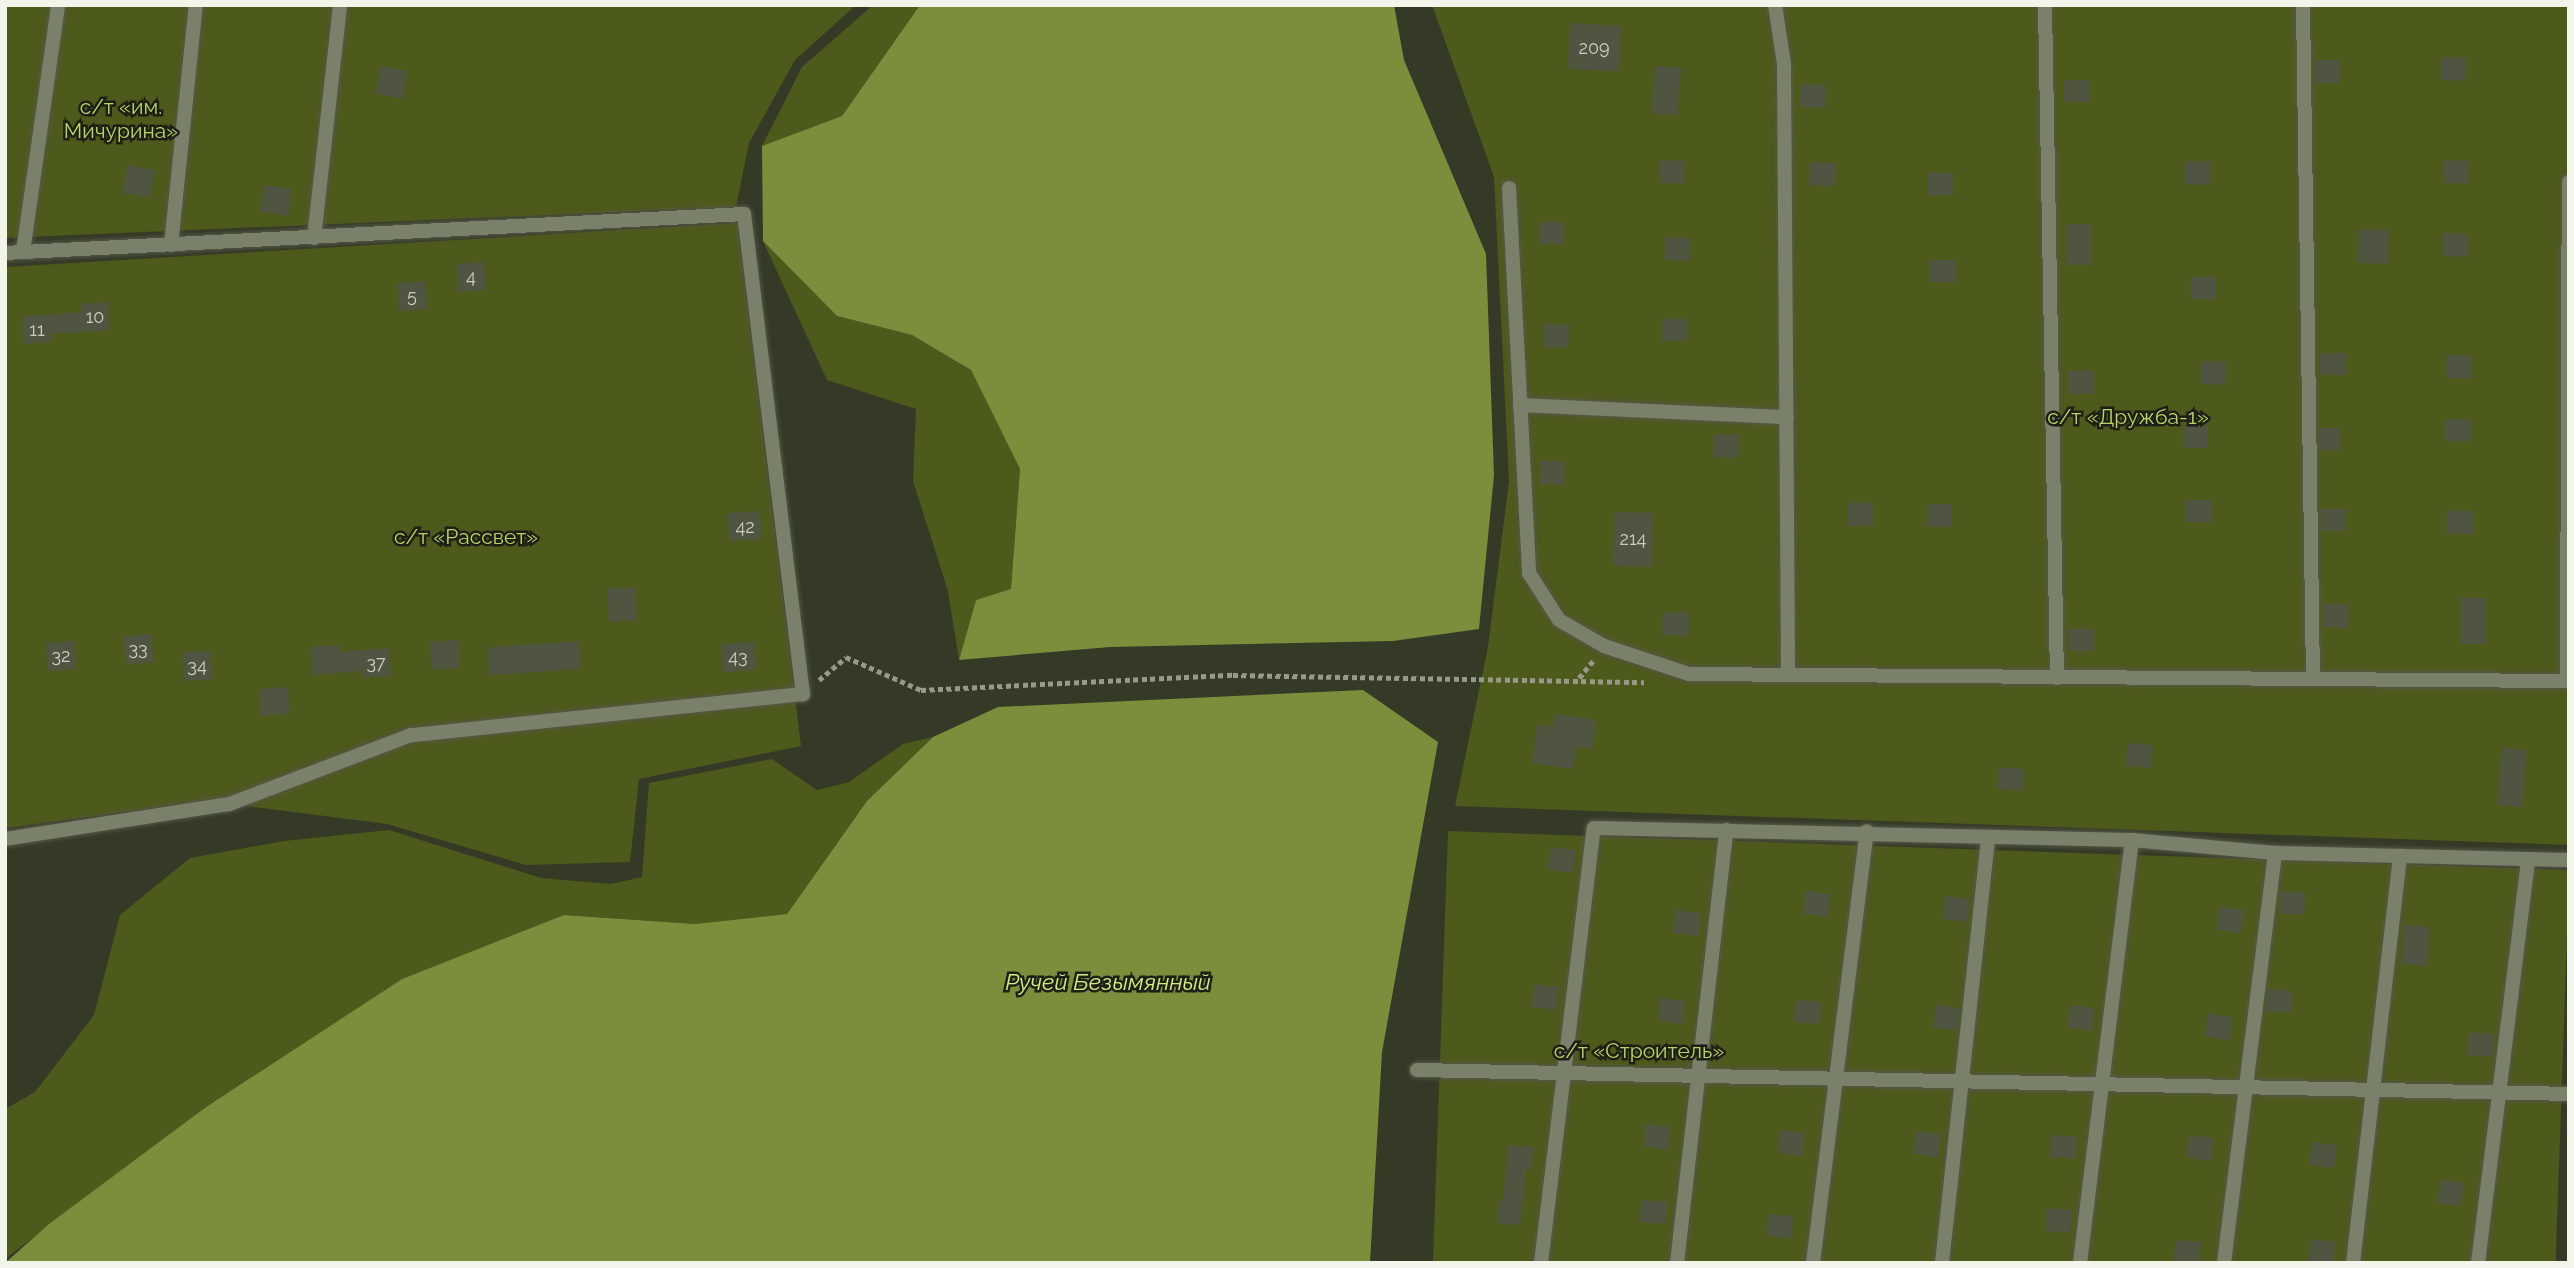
<!DOCTYPE html>
<meta charset="utf-8">
<style>
body{margin:0}
#map{position:relative;width:2574px;height:1268px;overflow:hidden;background:#343a26;font-family:Raleway,sans-serif}
div>[style]{position:absolute}
.green>*{inset:0;background:#4c5a1b;transform-origin:0 0}
.water>*{inset:0;background:#7b8e3c}
.building>*{inset:0;background:#4f5541;transform-origin:0 0}
.path>*{height:4.5px;margin-top:-2.25px;transform-origin:0;background:repeating-linear-gradient(90deg,#959a8a 0 5px,transparent 0 8.5px)}
.roads{filter:drop-shadow(0 0 2px #545848) drop-shadow(0 0 2px #545848)}
.lane>*{height:14px;margin:-7px;padding:0 7px;transform-origin:7px;border-radius:7px;background:#7a816b}
span{translate:-50% -50%;white-space:nowrap;text-align:center;line-height:1.15;-webkit-text-stroke:5px #1d2017;paint-order:stroke}
.number-label{font-size:18px;color:#c9cec0}
.number-label span{-webkit-text-stroke-width:0}
.park-label{font-size:21px;color:#b9d465}
.water-label{font-size:23px;color:#d1ed7e;font-style:italic}
.frame{position:absolute;inset:0;border:7px solid #f2f6ea;pointer-events:none}
</style>
<div id="map">
<div class="green">
<i style="clip-path:polygon(5px 5px,856px 5px,795px 60px,749px 143px,736px 207px,5px 238px)"></i>
<i style="clip-path:polygon(873px 5px,920px 5px,842px 116px,762px 146px,802px 67px)"></i>
<i style="clip-path:polygon(1432px 5px,2569px 5px,2569px 845px,1455px 806px,1488px 647px,1509px 481px,1494px 177px)"></i>
<i style="clip-path:polygon(737px 223px,801px 746px,639px 779px,630px 862px,526px 865px,387px 824px,208px 801px,5px 828px,5px 267px)"></i>
<i style="clip-path:polygon(763px 241px,837px 316px,912px 335px,971px 370px,1020px 469px,1011px 590px,976px 600px,959px 660px,948px 591px,913px 481px,916px 409px,827px 380px)"></i>
<i style="clip-path:polygon(933px 737px,867px 801px,787px 914px,695px 924px,564px 915px,402px 979px,206px 1107px,5px 1259px,5px 1109px,35px 1092px,94px 1015px,120px 915px,190px 858px,284px 841px,389px 830px,541px 878px,611px 884px,642px 877px,649px 783px,772px 759px,817px 790px,849px 782px,903px 744px)"></i>
<i style="left:1448px;top:831px;width:1122px;height:434px;rotate:2deg"></i>
</div>
<div class="water">
<i style="clip-path:polygon(920px 5px,1394px 5px,1404px 60px,1486px 254px,1494px 475px,1479px 629px,1393px 641px,1110px 647px,959px 660px,976px 600px,1011px 589px,1020px 469px,971px 370px,912px 335px,837px 316px,763px 241px,762px 146px,842px 116px)"></i>
<i style="clip-path:polygon(1363px 690px,1438px 742px,1382px 1052px,1370px 1263px,5px 1263px,49px 1224px,206px 1107px,402px 979px,564px 915px,695px 924px,787px 914px,867px 801px,933px 737px,998px 707px)"></i>
</div>
<div class="building">
<i style="left:1570px;top:23px;width:51px;height:46px;rotate:3deg"></i>
<i style="left:2441px;top:57px;width:25px;height:23px;rotate:2deg"></i>
<i style="left:2315px;top:60px;width:25px;height:23px"></i>
<i style="left:380px;top:66px;width:28px;height:28px;rotate:10deg"></i>
<i style="left:1655px;top:66px;width:26px;height:47px;rotate:4deg"></i>
<i style="left:2064px;top:80px;width:25px;height:22px"></i>
<i style="left:1801px;top:84px;width:25px;height:23px;rotate:2deg"></i>
<i style="left:1660px;top:160px;width:25px;height:23px;rotate:2deg"></i>
<i style="left:2444px;top:160px;width:25px;height:23px;rotate:2deg"></i>
<i style="left:2185px;top:161px;width:26px;height:23px;rotate:2deg"></i>
<i style="left:1810px;top:162px;width:26px;height:23px;rotate:2deg"></i>
<i style="left:127px;top:165px;width:28px;height:28px;rotate:10deg"></i>
<i style="left:1928px;top:173px;width:25px;height:22px"></i>
<i style="left:264px;top:185px;width:28px;height:27px;rotate:8deg"></i>
<i style="left:1539px;top:222px;width:25px;height:22px"></i>
<i style="left:2066px;top:224px;width:25px;height:41px"></i>
<i style="left:2359px;top:229px;width:30px;height:34px;rotate:2deg"></i>
<i style="left:2443px;top:233px;width:25px;height:23px;rotate:2deg"></i>
<i style="left:1665px;top:237px;width:25px;height:23px;rotate:2deg"></i>
<i style="left:1930px;top:260px;width:26px;height:22px"></i>
<i style="left:484px;top:262px;width:28px;height:28px;rotate:86deg"></i>
<i style="left:2191px;top:277px;width:25px;height:22px"></i>
<i style="left:425px;top:281px;width:28px;height:28px;rotate:86deg"></i>
<i style="clip-path:polygon(108px 302px,110px 330px,51px 334px,52px 342px,23px 344px,22px 317px,81px 312px,80px 304px)"></i>
<i style="left:1662px;top:319px;width:25px;height:22px"></i>
<i style="left:1544px;top:324px;width:25px;height:23px;rotate:2deg"></i>
<i style="left:2320px;top:353px;width:26px;height:22px"></i>
<i style="left:2447px;top:355px;width:25px;height:23px;rotate:2deg"></i>
<i style="left:2201px;top:361px;width:25px;height:23px;rotate:2deg"></i>
<i style="left:2068px;top:371px;width:26px;height:23px"></i>
<i style="left:2445px;top:419px;width:26px;height:22px"></i>
<i style="left:2183px;top:426px;width:25px;height:22px"></i>
<i style="left:2319px;top:428px;width:21px;height:22px"></i>
<i style="left:1714px;top:434px;width:25px;height:23px;rotate:2deg"></i>
<i style="left:1540px;top:461px;width:25px;height:23px;rotate:2deg"></i>
<i style="left:2186px;top:500px;width:26px;height:22px"></i>
<i style="left:1848px;top:503px;width:25px;height:23px"></i>
<i style="left:1927px;top:504px;width:25px;height:23px"></i>
<i style="left:2321px;top:509px;width:25px;height:22px"></i>
<i style="left:760px;top:511px;width:28px;height:33px;rotate:86deg"></i>
<i style="left:2447px;top:511px;width:26px;height:23px"></i>
<i style="left:1614px;top:512px;width:39px;height:54px;rotate:1deg"></i>
<i style="left:635px;top:587px;width:33px;height:28px;rotate:87deg"></i>
<i style="left:2461px;top:598px;width:25px;height:46px"></i>
<i style="left:2324px;top:604px;width:25px;height:23px;rotate:2deg"></i>
<i style="left:1663px;top:612px;width:26px;height:23px;rotate:2deg"></i>
<i style="left:2069px;top:629px;width:25px;height:22px"></i>
<i style="left:151px;top:634px;width:28px;height:28px;rotate:84deg"></i>
<i style="left:458px;top:640px;width:28px;height:28px;rotate:86deg"></i>
<i style="left:74px;top:641px;width:28px;height:28px;rotate:86deg"></i>
<i style="left:579px;top:641px;width:28px;height:92px;rotate:86deg"></i>
<i style="left:754px;top:642px;width:28px;height:33px;rotate:86deg"></i>
<i style="clip-path:polygon(339px 645px,339px 652px,389px 648px,391px 676px,363px 678px,362px 671px,313px 675px,310px 647px)"></i>
<i style="left:210px;top:651px;width:28px;height:28px;rotate:86deg"></i>
<i style="left:288px;top:687px;width:27px;height:29px;rotate:86deg"></i>
<i style="clip-path:polygon(1555px 714px,1596px 720px,1592px 749px,1576px 747px,1573px 769px,1532px 763px,1537px 725px,1553px 727px)"></i>
<i style="left:2128px;top:743px;width:25px;height:23px;rotate:5deg"></i>
<i style="left:2502px;top:748px;width:25px;height:57px;rotate:5deg"></i>
<i style="left:1999px;top:767px;width:25px;height:22px;rotate:5deg"></i>
<i style="left:1551px;top:847px;width:25px;height:23px;rotate:7deg"></i>
<i style="left:1806px;top:891px;width:25px;height:23px;rotate:7deg"></i>
<i style="left:2281px;top:891px;width:25px;height:22px;rotate:5deg"></i>
<i style="left:1945px;top:896px;width:25px;height:23px;rotate:7deg"></i>
<i style="left:2219px;top:907px;width:25px;height:23px;rotate:7deg"></i>
<i style="left:1675px;top:910px;width:26px;height:23px;rotate:7deg"></i>
<i style="left:2404px;top:925px;width:26px;height:39px;rotate:4deg"></i>
<i style="left:1534px;top:984px;width:25px;height:23px;rotate:7deg"></i>
<i style="left:2268px;top:989px;width:25px;height:22px;rotate:5deg"></i>
<i style="left:1660px;top:998px;width:25px;height:23px;rotate:7deg"></i>
<i style="left:1796px;top:1000px;width:25px;height:22px;rotate:5deg"></i>
<i style="left:1936px;top:1005px;width:24px;height:23px;rotate:7deg"></i>
<i style="left:2070px;top:1005px;width:25px;height:23px;rotate:7deg"></i>
<i style="left:2208px;top:1014px;width:25px;height:23px;rotate:7deg"></i>
<i style="left:2469px;top:1032px;width:25px;height:23px;rotate:5deg"></i>
<i style="left:1646px;top:1124px;width:25px;height:23px;rotate:7deg"></i>
<i style="left:1780px;top:1130px;width:25px;height:23px;rotate:7deg"></i>
<i style="left:1916px;top:1131px;width:25px;height:23px;rotate:7deg"></i>
<i style="left:2051px;top:1135px;width:26px;height:22px;rotate:4deg"></i>
<i style="left:2189px;top:1135px;width:25px;height:23px;rotate:7deg"></i>
<i style="left:2312px;top:1142px;width:25px;height:23px;rotate:7deg"></i>
<i style="clip-path:polygon(1508px 1145px,1534px 1147px,1531px 1170px,1526px 1169px,1520px 1225px,1496px 1223px,1498px 1200px,1503px 1201px)"></i>
<i style="left:2440px;top:1180px;width:24px;height:23px;rotate:7deg"></i>
<i style="left:1641px;top:1200px;width:26px;height:22px;rotate:4deg"></i>
<i style="left:2047px;top:1208px;width:25px;height:23px;rotate:5deg"></i>
<i style="left:1768px;top:1214px;width:25px;height:22px;rotate:5deg"></i>
<i style="clip-path:polygon(2311px 1239px,2335px 1242px,2333px 1263px,2308px 1263px)"></i>
<i style="clip-path:polygon(2176px 1240px,2201px 1242px,2199px 1263px,2173px 1263px)"></i>
</div>
<div class="path">
<i style="left:1579px;top:678px;width:22px;rotate:-51deg"></i>
<i style="left:819px;top:680px;width:35px;rotate:-40deg"></i>
<i style="left:846px;top:657px;width:82px;rotate:23.7deg"></i>
<i style="left:921px;top:690px;width:312px;rotate:-2.8deg"></i>
<i style="left:1233px;top:675px;width:411px;rotate:1deg"></i>
</div>
<div class="roads">
<div class="lane">
<i style="left:1775px;top:5px;width:60px;rotate:81.3deg"></i>
<i style="left:1784px;top:64px;width:611px;rotate:89.62deg"></i>
<i style="left:2045px;top:5px;width:673px;rotate:88.98deg"></i>
<i style="left:2303px;top:5px;width:673px;rotate:89.15deg"></i>
<i style="left:1509px;top:188px;width:386px;rotate:87deg"></i>
<i style="left:1529px;top:573px;width:56px;rotate:57.4deg"></i>
<i style="left:1559px;top:620px;width:52px;rotate:30deg"></i>
<i style="left:1604px;top:646px;width:89px;rotate:18.2deg"></i>
<i style="left:1689px;top:674px;width:880px;rotate:0.46deg"></i>
<i style="left:314px;top:238px;width:234px;rotate:-83.6deg"></i>
<i style="left:171px;top:245px;width:241px;rotate:-84.1deg"></i>
<i style="left:23px;top:252px;width:249px;rotate:-81.9deg"></i>
<i style="left:5px;top:253px;width:740px;rotate:-3.02deg"></i>
<i style="left:744px;top:214px;width:484px;rotate:83deg"></i>
<i style="left:803px;top:694px;width:394px;rotate:174deg"></i>
<i style="left:411px;top:735px;width:195px;rotate:159.2deg"></i>
<i style="left:229px;top:804px;width:227px;rotate:171.1deg"></i>
<i style="left:1520px;top:405px;width:267px;rotate:2.6deg"></i>
<i style="left:2567px;top:681px;width:499px;rotate:-89.8deg"></i>
<i style="left:1417px;top:1070px;width:1152px;rotate:1.19deg"></i>
<i style="left:1541px;top:1263px;width:438px;rotate:-83.1deg"></i>
<i style="left:1594px;top:828px;width:538px;rotate:1.28deg"></i>
<i style="left:2132px;top:840px;width:144px;rotate:5.2deg"></i>
<i style="left:2275px;top:853px;width:294px;rotate:1.4deg"></i>
<i style="left:1677px;top:1263px;width:436px;rotate:-83.5deg"></i>
<i style="left:1813px;top:1263px;width:435px;rotate:-82.9deg"></i>
<i style="left:1942px;top:1263px;width:428px;rotate:-83.8deg"></i>
<i style="left:2080px;top:1263px;width:426px;rotate:-83deg"></i>
<i style="left:2224px;top:1263px;width:413px;rotate:-82.9deg"></i>
<i style="left:2353px;top:1263px;width:410px;rotate:-83.4deg"></i>
<i style="left:2478px;top:1263px;width:407px;rotate:-82.9deg"></i>
</div>
</div>
<div class="number-label">
<span style="left:1594px;top:48px">209</span>
<span style="left:471px;top:277px">4</span>
<span style="left:412px;top:296px">5</span>
<span style="left:95px;top:317px">10</span>
<span style="left:37px;top:330px">11</span>
<span style="left:745px;top:527px">42</span>
<span style="left:1633px;top:539px">214</span>
<span style="left:138px;top:649px">33</span>
<span style="left:61px;top:656px">32</span>
<span style="left:738px;top:657px">43</span>
<span style="left:376px;top:663px">37</span>
<span style="left:197px;top:666px">34</span>
</div>
<div class="park-label">
<span style="left:121px;top:119px">с/т «им.<br>Мичурина»</span>
<span style="left:2128px;top:417px">с/т «Дружба-1»</span>
<span style="left:466px;top:537px">с/т «Рассвет»</span>
<span style="left:1639px;top:1051px">с/т «Строитель»</span>
</div>
<div class="water-label">
<span style="left:1108px;top:982px">Ручей Безымянный</span>
</div>
<div class="frame"></div>
</div>
